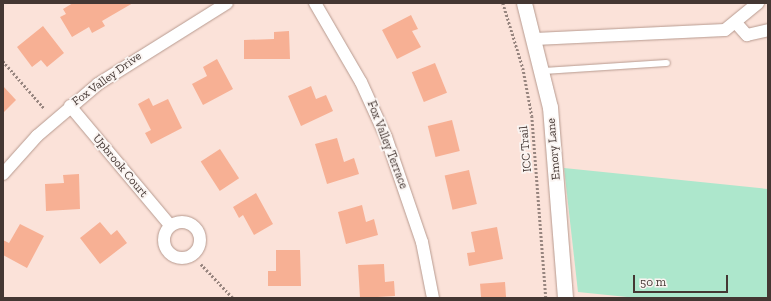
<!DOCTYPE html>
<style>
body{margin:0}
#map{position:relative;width:771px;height:301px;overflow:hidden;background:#fbe2d9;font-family:"Zilla Slab",serif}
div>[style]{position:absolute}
.green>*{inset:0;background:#ade7cc}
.building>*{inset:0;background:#f7b094;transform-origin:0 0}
.path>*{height:2.5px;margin-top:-1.25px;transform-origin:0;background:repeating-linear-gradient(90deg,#97857f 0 2px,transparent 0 4px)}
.roads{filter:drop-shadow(0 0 1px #b79a8f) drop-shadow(0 0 1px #b79a8f)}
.service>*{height:6px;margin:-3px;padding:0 3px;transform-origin:3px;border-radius:3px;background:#fff}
.minor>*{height:12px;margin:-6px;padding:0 6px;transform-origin:6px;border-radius:6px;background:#fff}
.minor>.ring{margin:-6px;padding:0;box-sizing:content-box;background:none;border:12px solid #fff;border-radius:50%}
.tertiary>*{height:15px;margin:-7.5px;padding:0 7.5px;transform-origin:7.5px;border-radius:7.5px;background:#fff}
span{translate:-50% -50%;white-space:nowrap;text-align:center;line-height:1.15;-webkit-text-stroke:3.5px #faf4f1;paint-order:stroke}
.street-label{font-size:12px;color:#443733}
.frame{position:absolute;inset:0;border:4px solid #443733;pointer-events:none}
.scale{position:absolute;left:633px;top:275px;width:95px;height:18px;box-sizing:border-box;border:2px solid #443733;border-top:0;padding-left:5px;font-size:12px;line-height:14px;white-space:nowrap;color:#443733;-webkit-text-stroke:3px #faf4f1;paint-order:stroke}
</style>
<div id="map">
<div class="green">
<i style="clip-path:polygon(564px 168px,768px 189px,768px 298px,637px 298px,578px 292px)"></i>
</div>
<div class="building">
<i style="clip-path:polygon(73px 3px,133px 3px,102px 21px,105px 26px,92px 33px,89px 27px,72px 37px,60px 17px,66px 14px,63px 9px)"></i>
<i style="clip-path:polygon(411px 15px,418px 29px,412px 31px,421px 47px,397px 59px,382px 30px)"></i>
<i style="clip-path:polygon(43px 26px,64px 53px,47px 67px,41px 60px,32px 67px,17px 47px)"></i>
<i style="clip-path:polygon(289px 31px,290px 59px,244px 59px,244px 40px,274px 39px,274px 32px)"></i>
<i style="clip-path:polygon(217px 59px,233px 89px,203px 105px,192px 84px,207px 76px,203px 67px)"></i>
<i style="left:435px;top:63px;width:32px;height:25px;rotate:68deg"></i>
<i style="clip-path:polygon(3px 86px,16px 100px,3px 113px)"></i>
<i style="clip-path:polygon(311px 86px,316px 99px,326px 95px,333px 111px,301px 126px,288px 96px)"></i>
<i style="clip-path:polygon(149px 98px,153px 106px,168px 99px,182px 128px,151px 144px,145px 133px,151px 130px,138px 104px)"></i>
<i style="left:452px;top:120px;width:32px;height:25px;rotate:76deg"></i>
<i style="clip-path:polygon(337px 138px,344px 162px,354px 158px,359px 174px,327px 184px,315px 144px)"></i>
<i style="left:220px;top:149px;width:35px;height:23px;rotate:57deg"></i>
<i style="left:469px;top:170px;width:35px;height:25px;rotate:77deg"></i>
<i style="clip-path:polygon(79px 174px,80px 209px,46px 211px,45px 184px,64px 183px,63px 175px)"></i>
<i style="clip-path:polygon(256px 193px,273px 224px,254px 235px,243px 215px,239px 218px,233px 207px)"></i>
<i style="clip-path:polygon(362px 205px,366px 222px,374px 219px,378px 235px,346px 244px,338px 212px)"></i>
<i style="clip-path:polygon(100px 222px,111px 235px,117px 230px,127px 243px,100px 264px,80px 238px)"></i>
<i style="clip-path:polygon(20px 224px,44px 236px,27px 268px,3px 255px,3px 240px,9px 243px)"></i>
<i style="clip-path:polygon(497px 227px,503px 259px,469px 266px,467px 253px,475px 252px,471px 232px)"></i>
<i style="clip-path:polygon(276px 250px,300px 250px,301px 286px,268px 286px,268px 271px,276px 271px)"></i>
<i style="clip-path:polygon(384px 264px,385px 282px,394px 281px,395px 296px,360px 298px,358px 265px)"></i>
<i style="left:505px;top:282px;width:16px;height:25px;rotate:86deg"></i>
</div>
<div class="path">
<i style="left:503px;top:3px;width:68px;rotate:72.9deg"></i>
<i style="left:523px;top:68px;width:49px;rotate:79.4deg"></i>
<i style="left:532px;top:116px;width:183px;rotate:85.6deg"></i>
<i style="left:3px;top:61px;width:62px;rotate:48.9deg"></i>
<i style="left:201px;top:264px;width:47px;rotate:46.7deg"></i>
</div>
<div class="roads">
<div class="service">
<i style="left:543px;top:71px;width:124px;rotate:-3.7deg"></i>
</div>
<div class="minor">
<i style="left:315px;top:3px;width:91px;rotate:59.8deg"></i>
<i style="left:361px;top:82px;width:60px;rotate:65.6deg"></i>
<i style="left:386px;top:137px;width:111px;rotate:71.1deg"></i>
<i style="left:422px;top:242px;width:57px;rotate:78.9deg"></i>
<i style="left:737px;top:24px;width:15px;rotate:48deg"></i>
<i style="left:747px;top:35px;width:22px;rotate:-13deg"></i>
<i style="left:535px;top:39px;width:190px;rotate:-2.7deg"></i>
<i style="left:725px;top:30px;width:43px;rotate:-39.3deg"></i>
<i style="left:70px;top:106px;width:155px;rotate:50deg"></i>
<i style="left:3px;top:174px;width:51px;rotate:-48.2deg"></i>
<i style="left:37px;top:136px;width:80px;rotate:-40.4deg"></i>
<i style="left:98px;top:84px;width:152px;rotate:-32.1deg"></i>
<i class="ring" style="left:164px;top:222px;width:24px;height:24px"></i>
</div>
<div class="tertiary">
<i style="left:524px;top:3px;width:107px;rotate:76deg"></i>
<i style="left:550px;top:107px;width:192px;rotate:85.5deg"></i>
</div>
</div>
<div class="street-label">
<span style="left:107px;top:79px;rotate:-36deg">Fox Valley Drive</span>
<span style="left:387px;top:145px;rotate:69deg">Fox Valley Terrace</span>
<span style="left:526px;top:149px;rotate:-95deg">ICC Trail</span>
<span style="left:554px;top:149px;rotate:-95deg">Emory Lane</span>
<span style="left:120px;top:166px;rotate:50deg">Upbrook Court</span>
</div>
<div class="frame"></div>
<div class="scale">50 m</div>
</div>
